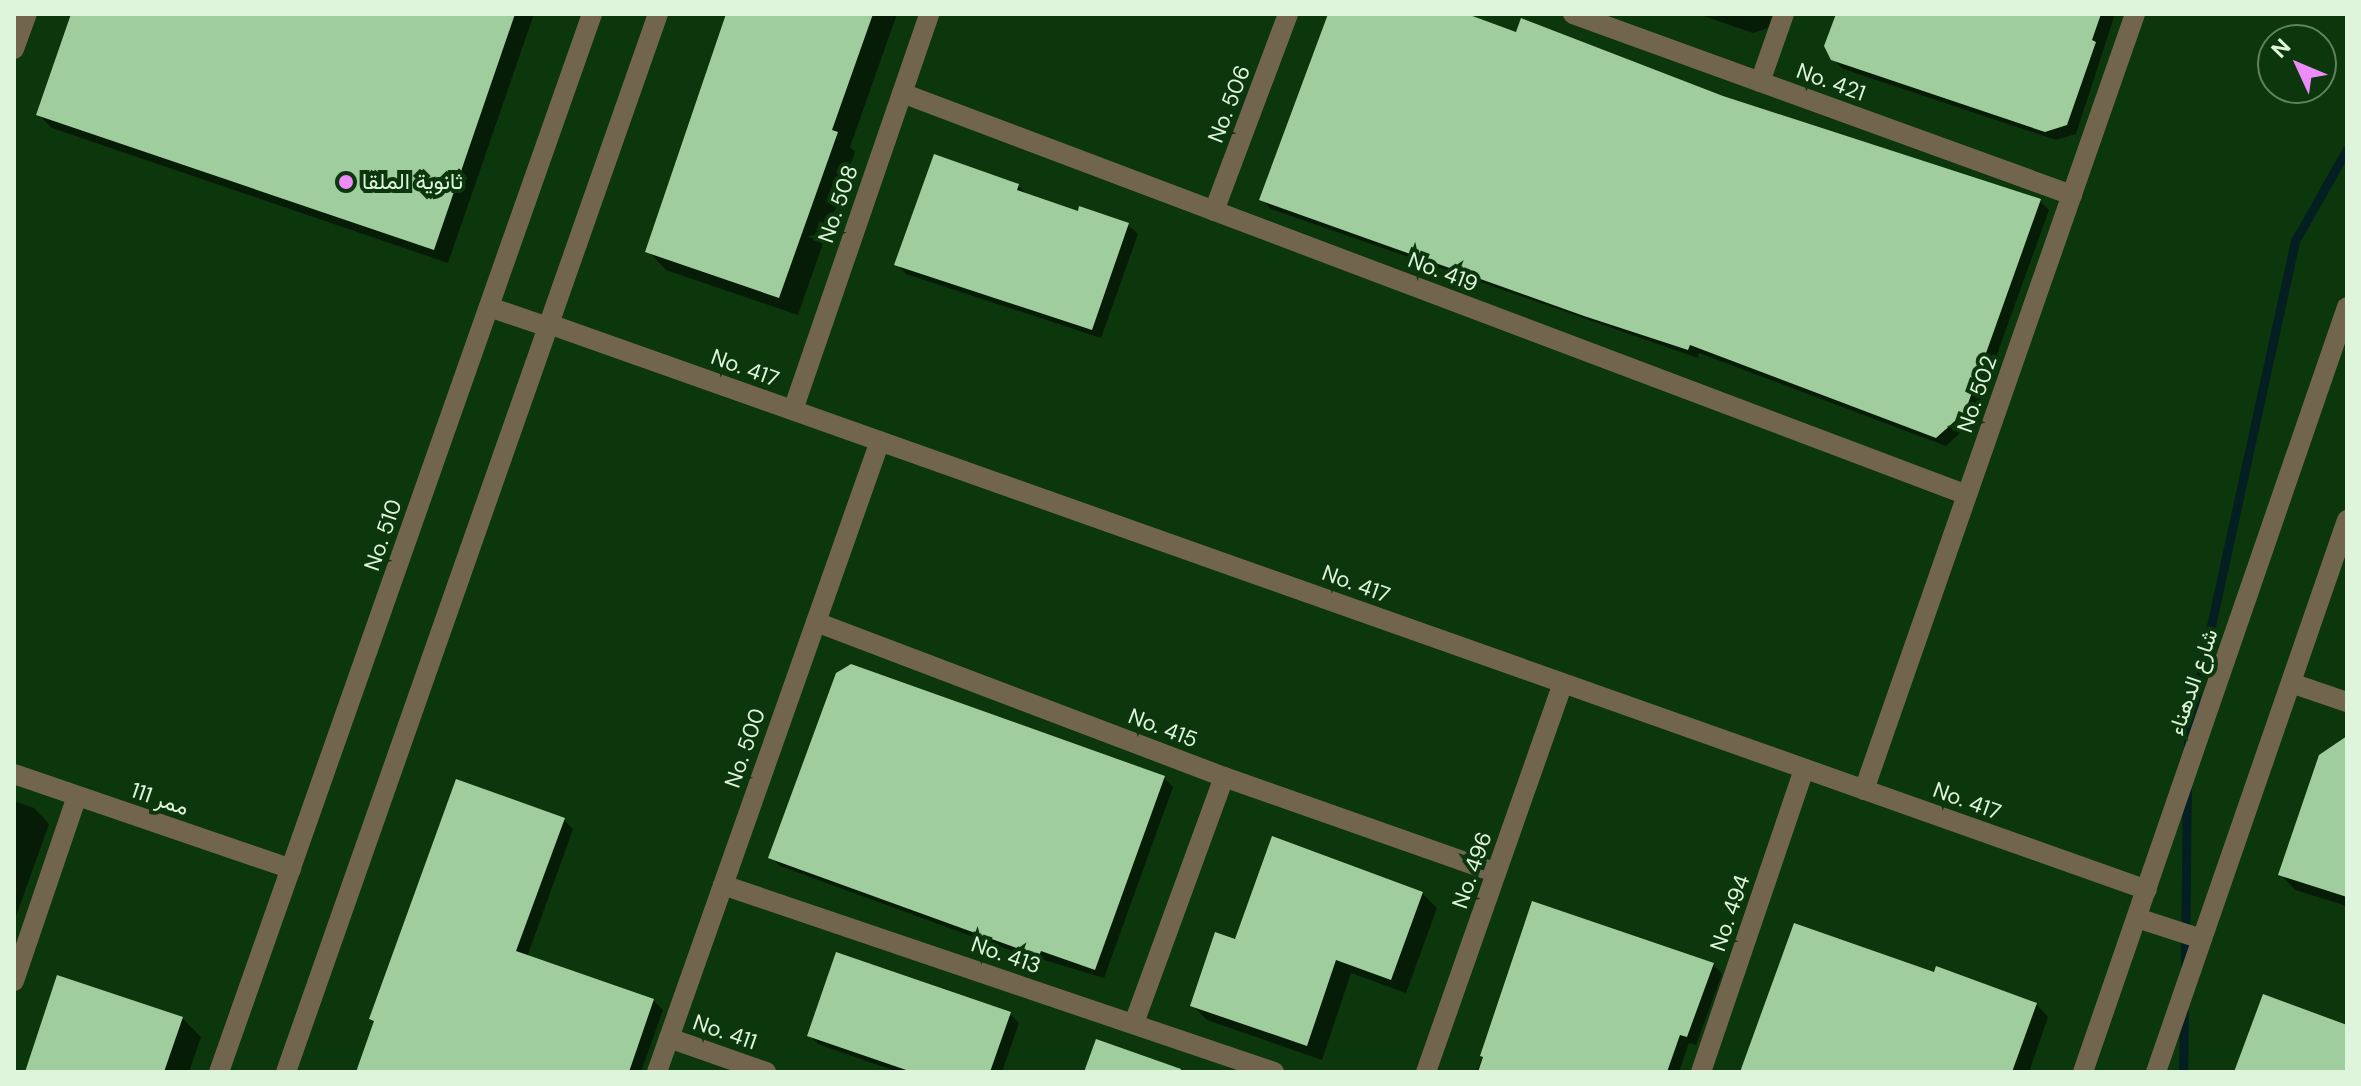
<!DOCTYPE html>
<meta charset="utf-8">
<style>
body{margin:0}
#map{position:relative;width:2361px;height:1086px;overflow:hidden;background:#0c360c;font-family:"DM Sans",Vazirmatn,sans-serif}
div>[style]{position:absolute}
.shadow>*{inset:0;background:#0007}
.stream>*{height:9px;margin:-4.5px;padding:0 4.5px;transform-origin:4.5px;border-radius:4.5px;background:#041f22}
.building>*{inset:0;background:#a0cd9d}
.minor>*{height:20px;margin:-10px;padding:0 10px;transform-origin:10px;border-radius:10px;background:#71654e}
.tertiary>*{height:20px;margin:-10px;padding:0 10px;transform-origin:10px;border-radius:10px;background:#71654e}
.dots>*{width:22px;height:22px;translate:-50% -50%;box-sizing:border-box;border:4px solid #0c360c;border-radius:50%}
span{translate:-50% -50%;white-space:nowrap;text-align:center;line-height:1.15;-webkit-text-stroke:8px #0c360c;paint-order:stroke}
.street-label{font-size:22px;color:#def5dc}
.poi-label{font-size:22px;color:#def5dc}
.left{translate:0 -50%;text-align:left}
.frame{position:absolute;inset:0;border:16px solid #def5dc;pointer-events:none}
.north{position:absolute;left:2257px;top:24px;width:80px;height:80px;box-sizing:border-box;background:#0c360c;border:2px solid #60825f;border-radius:50%;rotate:314deg;font-size:22px;font-weight:700;line-height:32px;text-align:center;color:#def5dc}
.north::after{content:'';display:block;margin:auto;width:28px;height:36px;background:#ed8cf9;clip-path:polygon(50% 0,100% 100%,50% 72%,0 100%)}
</style>
<div id="map">
<div class="shadow">
<i style="clip-path:polygon(73px 14px,534px 14px,448px 263px,52px 128px,38px 114px)"></i>
<i style="clip-path:polygon(729px 14px,897px 14px,850px 147px,855px 152px,798px 315px,666px 270px,648px 251px)"></i>
<i style="clip-path:polygon(1330px 14px,1461px 14px,2040px 201px,2049px 210px,1973px 421px,1946px 446px,1699px 353px,1698px 358px,1271px 209px,1262px 200px)"></i>
<i style="clip-path:polygon(1698px 14px,1773px 14px,1768px 28px,1753px 33px)"></i>
<i style="clip-path:polygon(1838px 14px,2115px 14px,2076px 134px,2056px 140px,1843px 69px,1833px 59px)"></i>
<i style="clip-path:polygon(1018px 186px,1028px 195px,1079px 214px,1128px 225px,1138px 234px,1101px 338px,906px 274px,897px 264px)"></i>
<i style="clip-path:polygon(2347px 743px,2347px 906px,2295px 890px,2281px 875px)"></i>
<i style="clip-path:polygon(1164px 778px,1173px 787px,1104px 978px,1004px 948px,780px 866px,771px 857px)"></i>
<i style="clip-path:polygon(14px 801px,34px 808px,49px 824px,14px 922px)"></i>
<i style="clip-path:polygon(564px 820px,573px 829px,527px 957px,653px 1000px,663px 1010px,641px 1072px,358px 1072px)"></i>
<i style="clip-path:polygon(1422px 893px,1437px 908px,1406px 993px,1351px 973px,1322px 1060px,1207px 1020px,1192px 1005px)"></i>
<i style="clip-path:polygon(1533px 903px,1713px 964px,1722px 974px,1696px 1045px,1689px 1043px,1679px 1072px,1477px 1072px)"></i>
<i style="clip-path:polygon(1935px 975px,2036px 1004px,2048px 1017px,2029px 1072px,1743px 1072px)"></i>
<i style="clip-path:polygon(1010px 1014px,1019px 1023px,1002px 1072px,898px 1072px,818px 1044px,809px 1035px)"></i>
<i style="clip-path:polygon(182px 1018px,201px 1037px,189px 1072px,26px 1072px)"></i>
</div>
<div class="stream">
<i style="left:2188px;top:749px;width:18px;rotate:-90deg"></i>
<i style="left:2188px;top:731px;width:502px;rotate:-77.68deg"></i>
<i style="left:2295px;top:241px;width:106px;rotate:-60.5deg"></i>
<i style="left:2185px;top:969px;width:178px;rotate:-89.4deg"></i>
<i style="left:2183px;top:1072px;width:61px;rotate:-89.1deg"></i>
</div>
<div class="building">
<i style="clip-path:polygon(71px 14px,515px 14px,434px 250px,36px 115px)"></i>
<i style="clip-path:polygon(726px 14px,873px 14px,832px 130px,838px 132px,779px 298px,645px 252px)"></i>
<i style="clip-path:polygon(1328px 14px,1467px 14px,1516px 32px,1521px 18px,1723px 96px,2041px 199px,1965px 412px,1936px 438px,1690px 345px,1688px 350px,1584px 316px,1259px 200px)"></i>
<i style="clip-path:polygon(1836px 14px,2101px 14px,2092px 40px,2096px 42px,2067px 125px,2045px 132px,1831px 60px,1824px 46px)"></i>
<i style="clip-path:polygon(934px 154px,1019px 184px,1017px 190px,1078px 211px,1079px 206px,1129px 223px,1092px 330px,894px 265px)"></i>
<i style="clip-path:polygon(851px 664px,1165px 776px,1095px 970px,1041px 951px,1039px 956px,768px 858px,836px 673px)"></i>
<i style="clip-path:polygon(2347px 736px,2347px 897px,2278px 875px,2319px 755px)"></i>
<i style="clip-path:polygon(456px 779px,565px 818px,516px 951px,654px 999px,629px 1072px,356px 1072px,374px 1021px,369px 1019px)"></i>
<i style="clip-path:polygon(1272px 836px,1423px 892px,1391px 980px,1336px 960px,1307px 1046px,1190px 1006px,1215px 932px,1235px 939px)"></i>
<i style="clip-path:polygon(1532px 901px,1714px 963px,1687px 1037px,1680px 1035px,1667px 1072px,1478px 1072px,1483px 1057px,1480px 1056px)"></i>
<i style="clip-path:polygon(1794px 923px,1934px 972px,1936px 966px,2037px 1003px,2012px 1072px,1740px 1072px)"></i>
<i style="clip-path:polygon(836px 952px,1011px 1012px,990px 1072px,912px 1072px,807px 1036px)"></i>
<i style="clip-path:polygon(57px 975px,183px 1017px,164px 1072px,25px 1072px)"></i>
<i style="clip-path:polygon(2263px 994px,2347px 1025px,2347px 1072px,2234px 1072px)"></i>
<i style="clip-path:polygon(1096px 1039px,1181px 1069px,1180px 1072px,1084px 1072px)"></i>
</div>
<div class="minor">
<i style="left:1573px;top:14px;width:531px;rotate:19.94deg"></i>
<i style="left:1760px;top:82px;width:72px;rotate:-70.6deg"></i>
<i style="left:902px;top:93px;width:1138px;rotate:20.68deg"></i>
<i style="left:1214px;top:211px;width:210px;rotate:-69.4deg"></i>
<i style="left:549px;top:324px;width:1695px;rotate:19.5deg"></i>
<i style="left:793px;top:410px;width:419px;rotate:-71deg"></i>
<i style="left:816px;top:622px;width:436px;rotate:20.8deg"></i>
<i style="left:1224px;top:777px;width:288px;rotate:19.4deg"></i>
<i style="left:2291px;top:683px;width:59px;rotate:18.7deg"></i>
<i style="left:14px;top:774px;width:293px;rotate:18.9deg"></i>
<i style="left:1864px;top:790px;width:822px;rotate:-70.75deg"></i>
<i style="left:723px;top:885px;width:582px;rotate:18.75deg"></i>
<i style="left:14px;top:981px;width:195px;rotate:-71.2deg"></i>
<i style="left:1134px;top:1023px;width:262px;rotate:-69.9deg"></i>
<i style="left:669px;top:1038px;width:103px;rotate:19.3deg"></i>
<i style="left:657px;top:1072px;width:669px;rotate:-70.54deg"></i>
<i style="left:1426px;top:1072px;width:412px;rotate:-70.6deg"></i>
<i style="left:1701px;top:1072px;width:320px;rotate:-71.2deg"></i>
</div>
<div class="tertiary">
<i style="left:14px;top:49px;width:37px;rotate:-70deg"></i>
<i style="left:489px;top:307px;width:62px;rotate:18.7deg"></i>
<i style="left:2137px;top:918px;width:68px;rotate:17.9deg"></i>
<i style="left:219px;top:1072px;width:1122px;rotate:-70.58deg"></i>
<i style="left:286px;top:1072px;width:1121px;rotate:-70.63deg"></i>
<i style="left:2083px;top:1072px;width:809px;rotate:-70.96deg"></i>
<i style="left:2156px;top:1072px;width:584px;rotate:-70.91deg"></i>
</div>
<div class="dots">
<i style="left:346px;top:182px;background:#ed8cf9"></i>
</div>
<div class="street-label">
<span style="left:1831px;top:82px;rotate:20deg">No. 421</span>
<span style="left:1229px;top:104px;rotate:-69deg">No. 506</span>
<span style="left:838px;top:204px;rotate:-71deg">No. 508</span>
<span style="left:1443px;top:272px;rotate:21deg">No. 419</span>
<span style="left:745px;top:368px;rotate:20deg">No. 417</span>
<span style="left:1977px;top:394px;rotate:-71deg">No. 502</span>
<span style="left:383px;top:535px;rotate:-71deg">No. 510</span>
<span style="left:1356px;top:584px;rotate:20deg">No. 417</span>
<span style="left:2193px;top:682px;rotate:-71deg">شارع الدهناء</span>
<span style="left:1163px;top:728px;rotate:21deg">No. 415</span>
<span style="left:745px;top:748px;rotate:-71deg">No. 500</span>
<span style="left:160px;top:799px;rotate:19deg">ممر 111</span>
<span style="left:1967px;top:801px;rotate:20deg">No. 417</span>
<span style="left:1472px;top:870px;rotate:-71deg">No. 496</span>
<span style="left:1730px;top:913px;rotate:-71deg">No. 494</span>
<span style="left:1006px;top:955px;rotate:19deg">No. 413</span>
<span style="left:725px;top:1032px;rotate:19deg">No. 411</span>
</div>
<div class="poi-label">
<span class="left" style="left:362px;top:182px">ثانوية الملقا</span>
</div>
<div class="frame"></div>
<div class="north">N</div>
</div>
